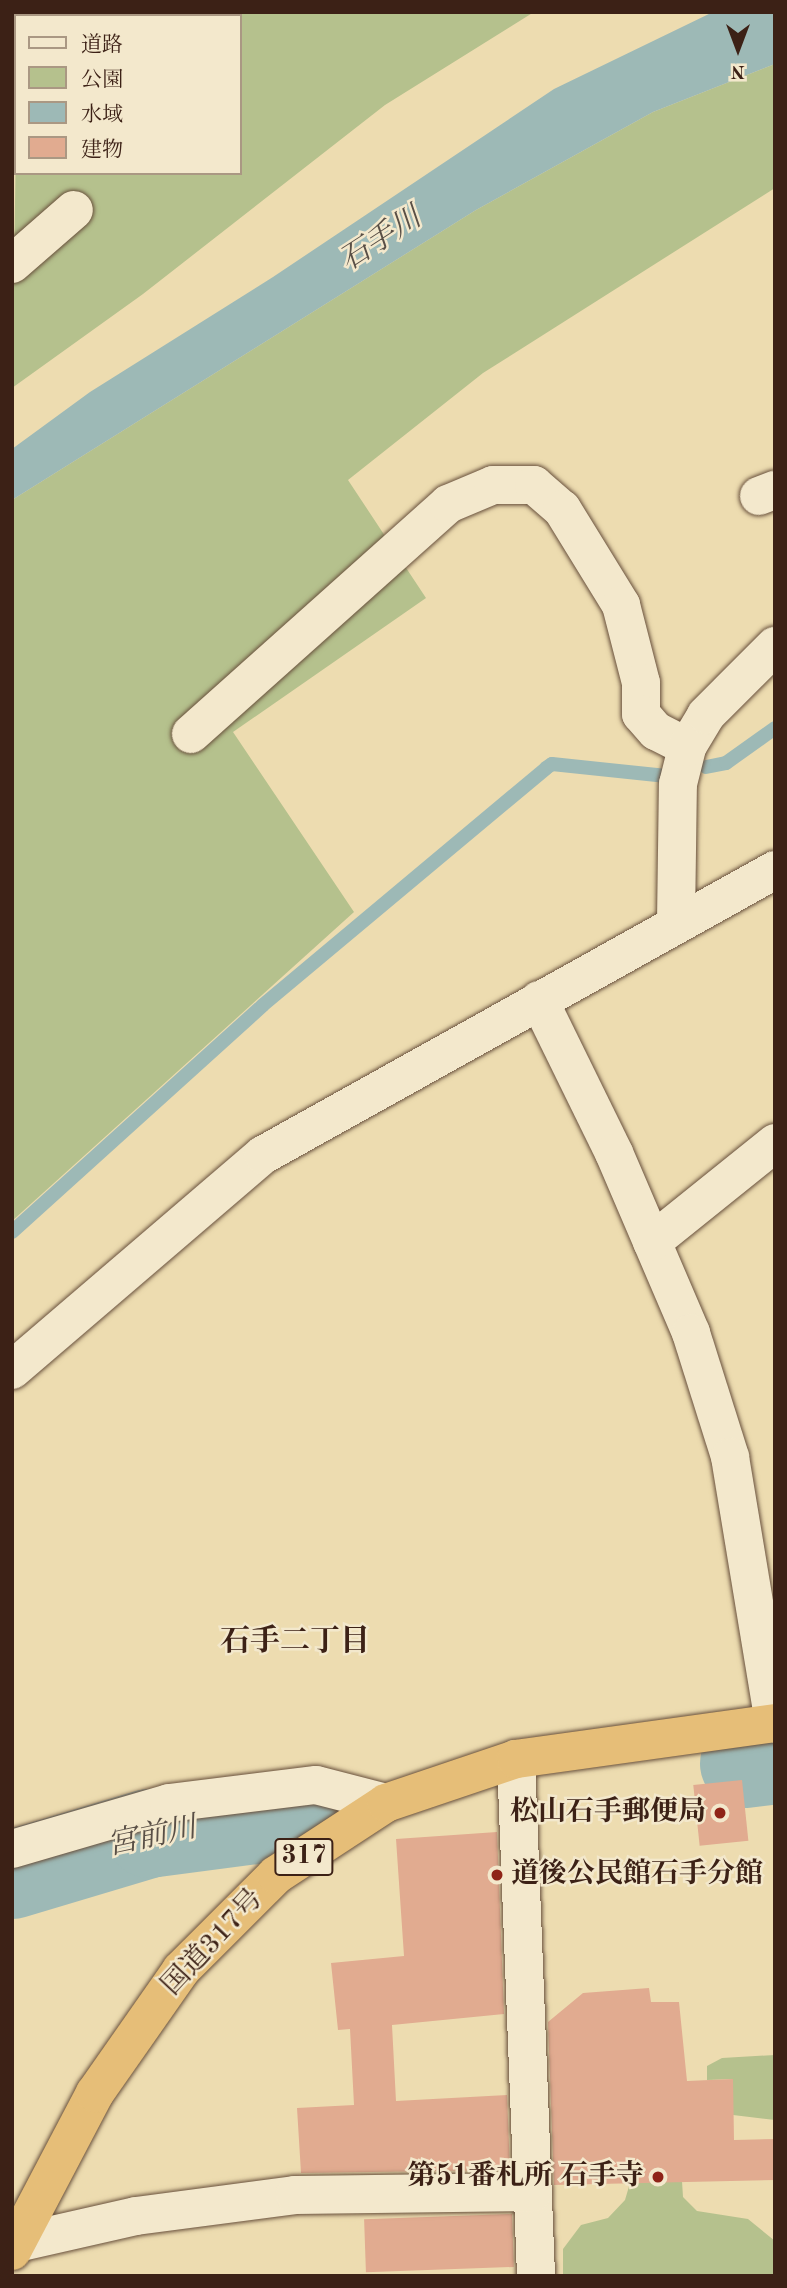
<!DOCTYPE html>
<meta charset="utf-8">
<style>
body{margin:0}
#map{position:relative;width:787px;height:2288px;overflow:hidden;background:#eddcb0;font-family:"Old Standard TT","Noto Serif JP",serif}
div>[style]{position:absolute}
.green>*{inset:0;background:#b5c18d}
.water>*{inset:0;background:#9db9b6}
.stream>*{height:14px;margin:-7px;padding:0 7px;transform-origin:7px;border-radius:7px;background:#9db9b6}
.river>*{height:89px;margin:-44.5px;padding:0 44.5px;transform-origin:44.5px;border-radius:44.5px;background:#9db9b6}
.building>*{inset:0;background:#e1ab90;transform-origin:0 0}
.roads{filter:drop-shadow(0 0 2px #68503c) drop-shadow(0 0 2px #68503c)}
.minor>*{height:38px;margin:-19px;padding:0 19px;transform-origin:19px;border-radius:19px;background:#f3e8cc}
.highway>*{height:38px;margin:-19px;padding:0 19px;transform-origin:19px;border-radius:19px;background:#e6be78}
.dots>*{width:19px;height:19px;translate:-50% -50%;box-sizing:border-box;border:4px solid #f3e8cc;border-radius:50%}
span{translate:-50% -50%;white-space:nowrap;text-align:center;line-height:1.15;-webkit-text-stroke:5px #f3e8cc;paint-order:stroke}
.shield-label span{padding:2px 5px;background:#f3e8cc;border:2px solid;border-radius:5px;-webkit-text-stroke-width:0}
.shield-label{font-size:26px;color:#3c2116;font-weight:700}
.poi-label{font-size:28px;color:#3c2116;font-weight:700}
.right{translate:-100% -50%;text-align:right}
.left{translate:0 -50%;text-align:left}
.street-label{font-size:28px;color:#3c2116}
.water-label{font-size:30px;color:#594f46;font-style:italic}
.neighbourhood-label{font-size:30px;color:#3c2116;font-weight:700}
.frame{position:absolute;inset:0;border:14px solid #3c2116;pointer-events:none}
.legend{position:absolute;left:14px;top:14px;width:228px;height:161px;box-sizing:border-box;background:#f3e8cc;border:2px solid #aa9883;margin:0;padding:9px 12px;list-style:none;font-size:21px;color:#3c2116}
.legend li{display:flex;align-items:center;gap:14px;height:35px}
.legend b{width:35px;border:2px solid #aa9883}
.north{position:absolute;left:703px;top:14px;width:70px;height:70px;-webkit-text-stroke:5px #f3e8cc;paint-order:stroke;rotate:180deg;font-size:19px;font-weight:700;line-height:28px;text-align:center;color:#3c2116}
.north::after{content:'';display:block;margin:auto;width:24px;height:32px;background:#3c2116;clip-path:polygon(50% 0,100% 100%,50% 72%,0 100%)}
</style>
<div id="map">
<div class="green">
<i style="clip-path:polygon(134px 12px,534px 12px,385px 105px,143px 294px,12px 388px,16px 141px,16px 173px,240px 173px,240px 16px,130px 16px)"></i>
<i style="clip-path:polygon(775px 64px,775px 188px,483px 373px,348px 480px,426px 598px,233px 732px,354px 912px,12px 1221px,12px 500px,476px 210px,653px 112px)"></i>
<i style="clip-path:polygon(775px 2055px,775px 2120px,733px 2115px,733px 2079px,707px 2080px,707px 2066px,722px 2058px)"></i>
<i style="clip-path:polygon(682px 2181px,683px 2197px,697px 2211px,748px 2219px,775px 2241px,775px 2276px,563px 2276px,563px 2249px,581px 2225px,608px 2218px,625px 2200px,630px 2183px)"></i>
</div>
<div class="water">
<i style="clip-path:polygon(713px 12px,775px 12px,775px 64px,653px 112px,476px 210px,12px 500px,12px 449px,90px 392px,273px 277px,554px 89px)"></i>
</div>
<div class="stream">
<i style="left:706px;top:767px;width:20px;rotate:-11deg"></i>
<i style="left:726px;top:763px;width:60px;rotate:-35.5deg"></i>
<i style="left:12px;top:1232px;width:338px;rotate:-42.1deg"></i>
<i style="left:263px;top:1005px;width:369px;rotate:-39.9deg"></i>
<i style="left:546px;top:768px;width:7px;rotate:-34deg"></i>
<i style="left:552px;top:764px;width:115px;rotate:6deg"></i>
</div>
<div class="river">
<i style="left:744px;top:1763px;width:31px;rotate:-7deg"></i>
<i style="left:12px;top:1874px;width:143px;rotate:-16.7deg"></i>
<i style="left:149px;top:1833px;width:146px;rotate:-7.5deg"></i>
</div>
<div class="building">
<i style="left:742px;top:1780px;width:61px;height:49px;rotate:84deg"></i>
<i style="clip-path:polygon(497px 1832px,504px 2014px,392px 2025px,396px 2101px,507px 2095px,510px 2170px,301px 2173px,297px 2108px,354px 2105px,350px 2029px,338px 2030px,331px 1963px,404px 1956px,396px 1839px)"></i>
<i style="clip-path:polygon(649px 1988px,651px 2002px,679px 2002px,687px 2081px,733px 2079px,734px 2140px,775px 2139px,775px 2180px,554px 2185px,548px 2022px,583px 1993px)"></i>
<i style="left:512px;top:2214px;width:53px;height:148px;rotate:88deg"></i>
</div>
<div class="roads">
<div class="minor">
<i style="left:100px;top:16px;width:6px;rotate:-45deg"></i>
<i style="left:12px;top:115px;width:6px;rotate:-45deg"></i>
<i style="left:12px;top:264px;width:82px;rotate:-41.1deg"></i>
<i style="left:759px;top:496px;width:17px;rotate:-21deg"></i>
<i style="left:191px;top:734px;width:345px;rotate:-41.8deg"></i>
<i style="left:448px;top:504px;width:49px;rotate:-22.9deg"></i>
<i style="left:493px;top:485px;width:41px"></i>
<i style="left:534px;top:485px;width:37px;rotate:41deg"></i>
<i style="left:562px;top:509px;width:113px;rotate:58.4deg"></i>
<i style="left:621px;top:605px;width:81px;rotate:75.6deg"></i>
<i style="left:641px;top:683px;width:31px;rotate:90deg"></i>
<i style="left:641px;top:714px;width:23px;rotate:49deg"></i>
<i style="left:656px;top:731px;width:35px;rotate:27deg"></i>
<i style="left:676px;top:922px;width:138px;rotate:-89.2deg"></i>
<i style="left:678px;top:784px;width:38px;rotate:-76deg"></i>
<i style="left:687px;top:747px;width:37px;rotate:-59deg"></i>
<i style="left:706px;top:715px;width:98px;rotate:-45deg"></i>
<i style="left:539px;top:1000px;width:170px;rotate:63.9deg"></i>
<i style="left:614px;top:1153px;width:196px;rotate:66.8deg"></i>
<i style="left:691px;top:1333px;width:130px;rotate:72.5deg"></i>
<i style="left:730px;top:1457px;width:270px;rotate:80.6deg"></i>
<i style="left:652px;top:1242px;width:158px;rotate:-38.8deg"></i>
<i style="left:12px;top:1370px;width:330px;rotate:-40.6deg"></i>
<i style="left:263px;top:1155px;width:586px;rotate:-29.1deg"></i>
<i style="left:516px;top:1759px;width:517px;rotate:87.78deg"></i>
<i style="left:12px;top:1849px;width:164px;rotate:-16.3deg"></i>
<i style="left:169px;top:1803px;width:148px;rotate:-7deg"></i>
<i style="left:316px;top:1785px;width:72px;rotate:14.4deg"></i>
<i style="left:17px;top:2243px;width:122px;rotate:-12.8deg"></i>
<i style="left:136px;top:2216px;width:160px;rotate:-7.5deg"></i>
<i style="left:295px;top:2195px;width:238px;rotate:-0.7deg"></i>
</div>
<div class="highway">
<i style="left:12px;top:2251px;width:178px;rotate:-62.3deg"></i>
<i style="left:95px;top:2093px;width:150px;rotate:-55deg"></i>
<i style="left:181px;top:1970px;width:134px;rotate:-45deg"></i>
<i style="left:276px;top:1875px;width:131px;rotate:-33.2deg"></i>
<i style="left:386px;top:1803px;width:137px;rotate:-18.7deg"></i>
<i style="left:516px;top:1759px;width:261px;rotate:-7.9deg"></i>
</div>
</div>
<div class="dots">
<i style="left:720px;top:1813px;background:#8f2418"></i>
<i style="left:497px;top:1875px;background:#8f2418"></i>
<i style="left:658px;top:2177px;background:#8f2418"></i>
</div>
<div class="shield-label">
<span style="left:304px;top:1857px">317</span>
</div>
<div class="poi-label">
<span class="right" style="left:706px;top:1813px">松山石手郵便局</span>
<span class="left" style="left:511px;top:1875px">道後公民館石手分館</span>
<span class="right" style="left:644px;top:2177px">第51番札所 石手寺</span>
</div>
<div class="street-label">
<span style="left:213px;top:1943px;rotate:-47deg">国道317号</span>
</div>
<div class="water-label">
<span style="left:381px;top:240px;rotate:-33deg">石手川</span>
<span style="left:152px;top:1837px;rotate:-12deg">宮前川</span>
</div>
<div class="neighbourhood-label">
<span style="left:295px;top:1642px">石手二丁目</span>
</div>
<div class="frame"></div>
<ul class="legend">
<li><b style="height:9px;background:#f3e8cc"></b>道路</li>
<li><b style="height:19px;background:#b5c18d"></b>公園</li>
<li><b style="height:19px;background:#9db9b6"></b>水域</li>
<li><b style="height:19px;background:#e1ab90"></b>建物</li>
</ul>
<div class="north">N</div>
</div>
